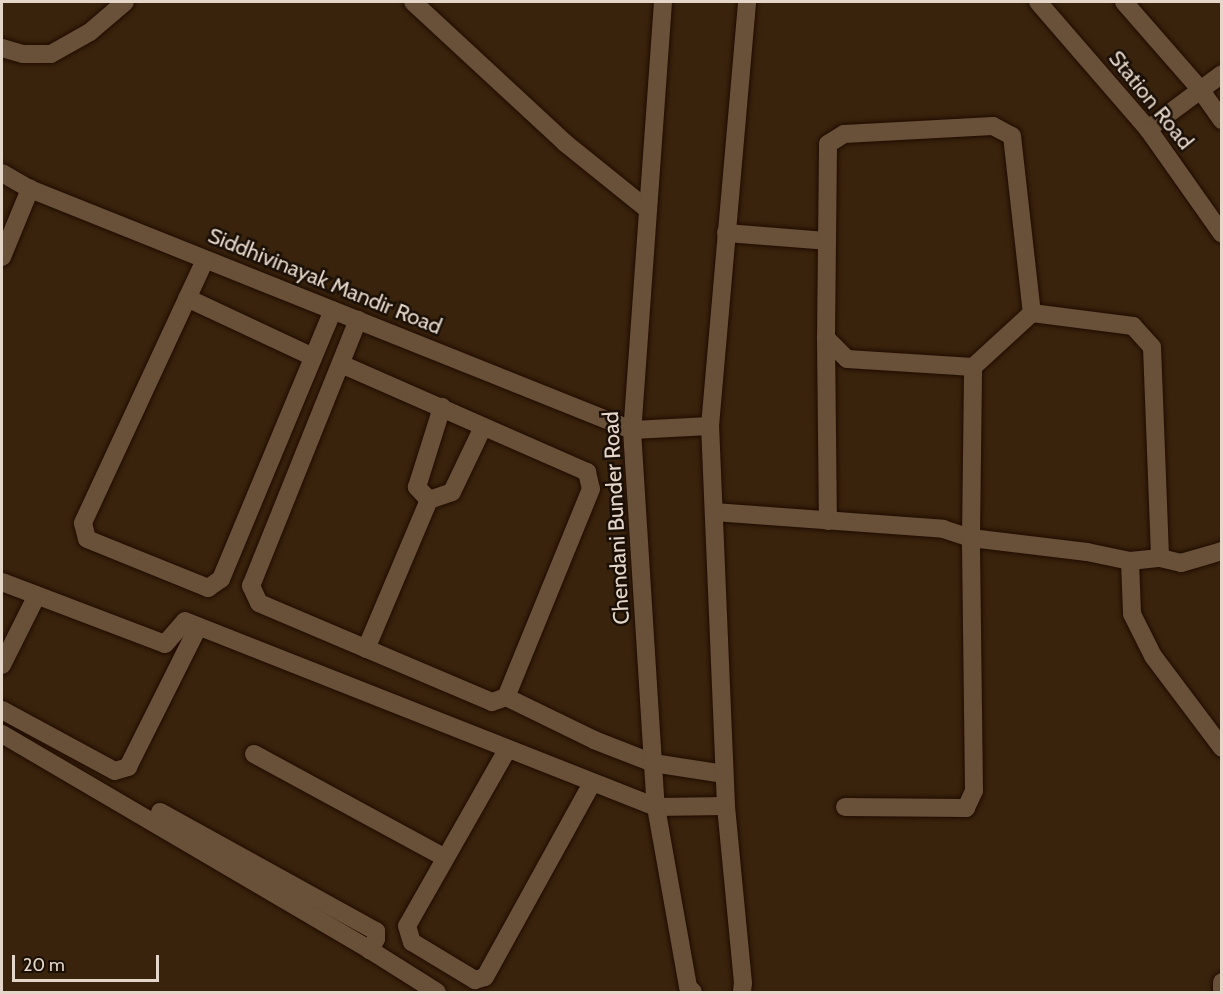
<!DOCTYPE html>
<style>
body{margin:0}
#map{position:relative;width:1223px;height:994px;overflow:hidden;background:#39230c;font-family:Cabin,sans-serif}
div>[style]{position:absolute}
.roads{filter:drop-shadow(0 0 2px #1f0b00) drop-shadow(0 0 2px #1f0b00)}
.street>*{height:18px;margin:-9px;padding:0 9px;transform-origin:9px;border-radius:9px;background:#695038}
.secondary>*{height:18px;margin:-9px;padding:0 9px;transform-origin:9px;border-radius:9px;background:#695038}
span{translate:-50% -50%;white-space:nowrap;text-align:center;line-height:1.15;-webkit-text-stroke:5px #190f06;paint-order:stroke}
.street-label{font-size:22px;color:#e4d6c8}
.frame{position:absolute;inset:0;border:3px solid #e4d6c8;pointer-events:none}
.scale{position:absolute;left:12px;top:955px;width:147px;height:27px;box-sizing:border-box;border:3px solid #e4d6c8;border-top:0;padding-left:8px;font-size:18px;line-height:21px;white-space:nowrap;color:#e4d6c8;-webkit-text-stroke:4px #190f06;paint-order:stroke}
</style>
<div id="map">
<div class="roads">
<div class="street">
<i style="left:413px;top:2px;width:207px;rotate:42.8deg"></i>
<i style="left:565px;top:143px;width:105px;rotate:38.8deg"></i>
<i style="left:2px;top:48px;width:22px;rotate:16deg"></i>
<i style="left:23px;top:54px;width:28px"></i>
<i style="left:51px;top:54px;width:45px;rotate:-29.4deg"></i>
<i style="left:90px;top:32px;width:46px;rotate:-40.6deg"></i>
<i style="left:1148px;top:129px;width:92px;rotate:-36.6deg"></i>
<i style="left:2px;top:173px;width:32px;rotate:30deg"></i>
<i style="left:30px;top:189px;width:648px;rotate:21.82deg"></i>
<i style="left:632px;top:430px;width:78px;rotate:-2.9deg"></i>
<i style="left:726px;top:233px;width:101px;rotate:4.5deg"></i>
<i style="left:2px;top:257px;width:74px;rotate:-67.6deg"></i>
<i style="left:205px;top:260px;width:290px;rotate:114.9deg"></i>
<i style="left:83px;top:523px;width:16px;rotate:76deg"></i>
<i style="left:87px;top:539px;width:131px;rotate:22deg"></i>
<i style="left:208px;top:588px;width:16px;rotate:-35deg"></i>
<i style="left:221px;top:579px;width:291px;rotate:-67.4deg"></i>
<i style="left:187px;top:298px;width:139px;rotate:25.1deg"></i>
<i style="left:826px;top:338px;width:183px;rotate:89.4deg"></i>
<i style="left:341px;top:364px;width:269px;rotate:23.7deg"></i>
<i style="left:587px;top:472px;width:17px;rotate:77deg"></i>
<i style="left:591px;top:489px;width:225px;rotate:112.2deg"></i>
<i style="left:506px;top:697px;width:15px;rotate:160deg"></i>
<i style="left:492px;top:702px;width:253px;rotate:-157deg"></i>
<i style="left:259px;top:603px;width:19px;rotate:-115deg"></i>
<i style="left:251px;top:586px;width:287px;rotate:-68.1deg"></i>
<i style="left:973px;top:367px;width:80px;rotate:-42.5deg"></i>
<i style="left:429px;top:500px;width:24px;rotate:-19deg"></i>
<i style="left:452px;top:492px;width:72px;rotate:-64.5deg"></i>
<i style="left:714px;top:512px;width:230px;rotate:4.2deg"></i>
<i style="left:943px;top:529px;width:29px;rotate:18deg"></i>
<i style="left:971px;top:538px;width:117px;rotate:6.9deg"></i>
<i style="left:1087px;top:552px;width:44px;rotate:11.8deg"></i>
<i style="left:1130px;top:561px;width:30px;rotate:-6deg"></i>
<i style="left:1160px;top:558px;width:22px;rotate:13deg"></i>
<i style="left:1181px;top:563px;width:43px;rotate:-16.3deg"></i>
<i style="left:1130px;top:561px;width:53px;rotate:87.8deg"></i>
<i style="left:1132px;top:614px;width:47px;rotate:63.4deg"></i>
<i style="left:1153px;top:656px;width:115px;rotate:53.1deg"></i>
<i style="left:2px;top:582px;width:174px;rotate:20.8deg"></i>
<i style="left:165px;top:644px;width:30px;rotate:-49deg"></i>
<i style="left:185px;top:621px;width:506px;rotate:21.55deg"></i>
<i style="left:656px;top:807px;width:70px;rotate:-0.8deg"></i>
<i style="left:366px;top:649px;width:162px;rotate:-67.1deg"></i>
<i style="left:429px;top:500px;width:18px;rotate:-133deg"></i>
<i style="left:417px;top:487px;width:84px;rotate:-72.6deg"></i>
<i style="left:2px;top:665px;width:78px;rotate:-63.4deg"></i>
<i style="left:506px;top:697px;width:98px;rotate:26deg"></i>
<i style="left:594px;top:740px;width:63px;rotate:21.3deg"></i>
<i style="left:653px;top:763px;width:72px;rotate:8.8deg"></i>
<i style="left:2px;top:710px;width:128px;rotate:28.4deg"></i>
<i style="left:115px;top:771px;width:14px;rotate:-17deg"></i>
<i style="left:128px;top:767px;width:157px;rotate:-63.4deg"></i>
<i style="left:2px;top:734px;width:427px;rotate:30.4deg"></i>
<i style="left:370px;top:950px;width:79px;rotate:32.1deg"></i>
<i style="left:507px;top:750px;width:202px;rotate:119.6deg"></i>
<i style="left:407px;top:926px;width:17px;rotate:73deg"></i>
<i style="left:412px;top:942px;width:74px;rotate:31.1deg"></i>
<i style="left:475px;top:980px;width:10px;rotate:-17deg"></i>
<i style="left:485px;top:977px;width:222px;rotate:-61.1deg"></i>
<i style="left:254px;top:754px;width:216px;rotate:28.5deg"></i>
<i style="left:845px;top:807px;width:121px;rotate:0.5deg"></i>
<i style="left:966px;top:808px;width:19px;rotate:-65deg"></i>
<i style="left:974px;top:791px;width:253px;rotate:-90.7deg"></i>
<i style="left:971px;top:538px;width:171px;rotate:-89.3deg"></i>
<i style="left:973px;top:367px;width:126px;rotate:-176.4deg"></i>
<i style="left:847px;top:359px;width:30px;rotate:-135deg"></i>
<i style="left:826px;top:338px;width:194px;rotate:-89.4deg"></i>
<i style="left:828px;top:144px;width:19px;rotate:-32deg"></i>
<i style="left:844px;top:134px;width:149px;rotate:-3.1deg"></i>
<i style="left:993px;top:126px;width:21px;rotate:28deg"></i>
<i style="left:1012px;top:136px;width:178px;rotate:83.6deg"></i>
<i style="left:1032px;top:313px;width:102px;rotate:7.3deg"></i>
<i style="left:1133px;top:326px;width:28px;rotate:48deg"></i>
<i style="left:1152px;top:347px;width:211px;rotate:87.8deg"></i>
<i style="left:160px;top:812px;width:247px;rotate:28.9deg"></i>
<i style="left:376px;top:931px;width:8px;rotate:90deg"></i>
<i style="left:376px;top:939px;width:13px;rotate:119deg"></i>
<i style="left:1222px;top:982px;width:8px;rotate:90deg"></i>
</div>
<div class="secondary">
<i style="left:663px;top:2px;width:429px;rotate:94.1deg"></i>
<i style="left:632px;top:430px;width:378px;rotate:86.4deg"></i>
<i style="left:656px;top:807px;width:183px;rotate:79.9deg"></i>
<i style="left:688px;top:987px;width:7px;rotate:45deg"></i>
<i style="left:1038px;top:2px;width:168px;rotate:49.1deg"></i>
<i style="left:1148px;top:129px;width:128px;rotate:54.8deg"></i>
<i style="left:1124px;top:2px;width:116px;rotate:48.9deg"></i>
<i style="left:1200px;top:89px;width:38px;rotate:55deg"></i>
<i style="left:742px;top:992px;width:9px;rotate:-84deg"></i>
<i style="left:743px;top:983px;width:178px;rotate:-95.5deg"></i>
<i style="left:726px;top:806px;width:380px;rotate:-92.4deg"></i>
<i style="left:710px;top:426px;width:426px;rotate:-85deg"></i>
</div>
</div>
<div class="street-label">
<span style="left:1151px;top:100px;rotate:51deg">Station Road</span>
<span style="left:325px;top:281px;rotate:22deg">Siddhivinayak Mandir Road</span>
<span style="left:616px;top:518px;rotate:-93deg">Chendani Bunder Road</span>
</div>
<div class="frame"></div>
<div class="scale">20 m</div>
</div>
